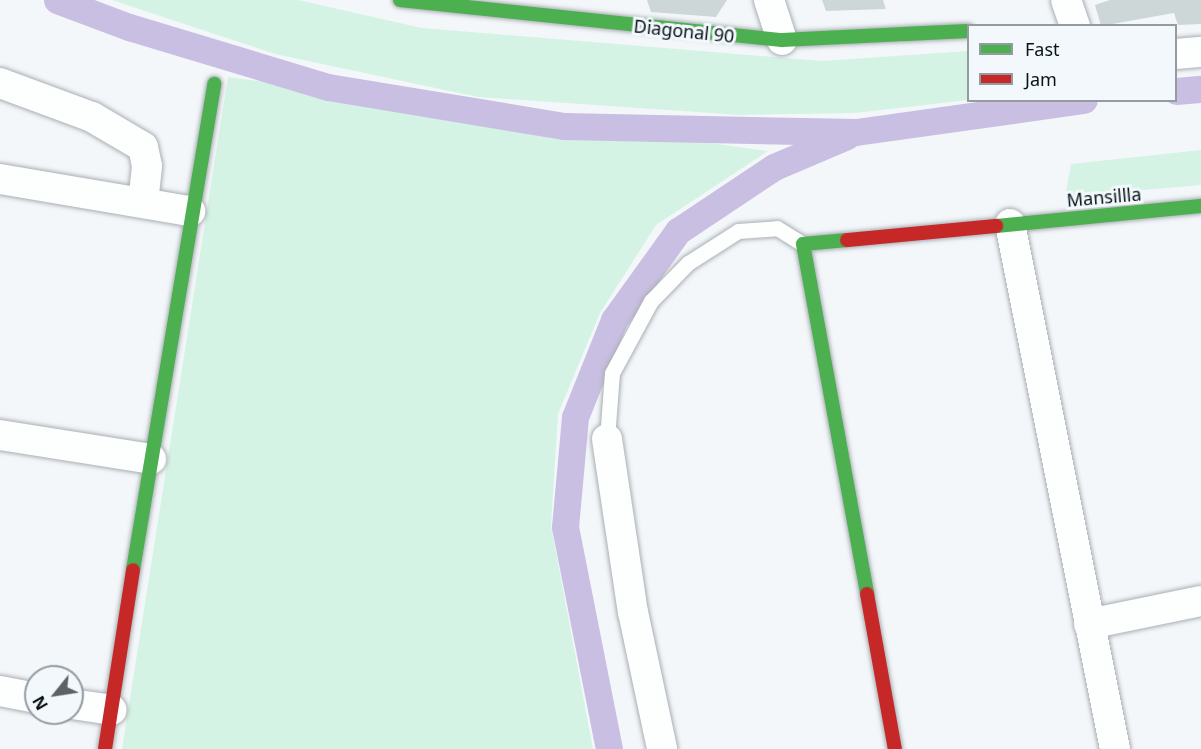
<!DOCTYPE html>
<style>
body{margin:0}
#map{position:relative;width:1201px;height:749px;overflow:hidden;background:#f4f7fa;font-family:"Noto Sans",sans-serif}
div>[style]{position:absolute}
.green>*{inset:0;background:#d5f3e4}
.canal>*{height:27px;margin:-13.5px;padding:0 13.5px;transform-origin:13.5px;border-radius:13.5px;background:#c9bfe2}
.building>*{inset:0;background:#ced7d7}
.roads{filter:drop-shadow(0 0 2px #a8afb3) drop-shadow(0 0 2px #a8afb3)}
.lane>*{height:15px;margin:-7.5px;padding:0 7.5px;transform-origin:7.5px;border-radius:7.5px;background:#fdfefe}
.street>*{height:30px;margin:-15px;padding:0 15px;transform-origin:15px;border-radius:15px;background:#fdfefe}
.fast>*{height:14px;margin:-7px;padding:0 7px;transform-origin:7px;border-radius:7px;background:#4caf50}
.jam>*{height:14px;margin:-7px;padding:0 7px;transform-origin:7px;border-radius:7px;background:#c62828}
span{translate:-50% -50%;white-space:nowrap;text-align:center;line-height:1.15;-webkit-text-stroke:6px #f2f8fc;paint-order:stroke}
.street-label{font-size:18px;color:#081319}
.legend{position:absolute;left:967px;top:24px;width:210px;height:78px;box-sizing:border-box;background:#f2f8fc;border:2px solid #949ca1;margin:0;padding:8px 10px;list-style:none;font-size:18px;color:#081319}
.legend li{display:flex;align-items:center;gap:12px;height:30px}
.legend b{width:30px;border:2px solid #949ca1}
.north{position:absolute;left:24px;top:665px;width:60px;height:60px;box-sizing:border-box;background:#f2f8fc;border:2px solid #949ca1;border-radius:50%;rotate:240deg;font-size:16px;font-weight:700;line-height:24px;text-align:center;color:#081319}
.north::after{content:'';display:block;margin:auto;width:21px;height:27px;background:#5b6368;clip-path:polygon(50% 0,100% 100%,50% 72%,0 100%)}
</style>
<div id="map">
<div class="green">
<i style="clip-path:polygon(112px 0,298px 0,422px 28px,822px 61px,968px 51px,968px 100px,855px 113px,740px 115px,478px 97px,275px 54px)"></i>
<i style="clip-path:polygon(228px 77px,768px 151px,656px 225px,600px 313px,558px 414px,551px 526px,593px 749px,122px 749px)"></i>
<i style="clip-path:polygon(1201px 150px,1201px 185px,1065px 197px,1071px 164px)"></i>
</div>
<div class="canal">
<i style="left:57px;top:0;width:77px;rotate:20.6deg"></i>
<i style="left:129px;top:27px;width:208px;rotate:16.8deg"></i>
<i style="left:328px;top:87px;width:239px;rotate:9.4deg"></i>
<i style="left:564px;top:126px;width:292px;rotate:1.2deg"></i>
<i style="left:856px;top:132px;width:230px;rotate:-8deg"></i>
<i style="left:1176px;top:91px;width:25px;rotate:-5deg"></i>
<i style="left:609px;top:749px;width:226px;rotate:-101.2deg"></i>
<i style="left:565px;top:527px;width:110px;rotate:-84.8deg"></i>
<i style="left:575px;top:417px;width:105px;rotate:-68.1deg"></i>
<i style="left:614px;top:320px;width:110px;rotate:-54.3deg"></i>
<i style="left:678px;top:231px;width:115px;rotate:-33.7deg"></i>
<i style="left:774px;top:167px;width:79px;rotate:-23deg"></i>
</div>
<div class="building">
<i style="clip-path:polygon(647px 0,727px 0,716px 17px,651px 12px)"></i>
<i style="clip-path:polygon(822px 0,883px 0,886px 9px,826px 11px)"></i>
<i style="clip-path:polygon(1110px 0,1201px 0,1201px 24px,1178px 25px,1174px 13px,1101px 26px,1095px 5px)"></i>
</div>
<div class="roads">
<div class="lane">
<i style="left:607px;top:439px;width:66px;rotate:-85.7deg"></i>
<i style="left:612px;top:373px;width:82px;rotate:-61.6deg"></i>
<i style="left:651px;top:301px;width:53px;rotate:-45.8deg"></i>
<i style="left:688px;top:263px;width:59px;rotate:-32.6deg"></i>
<i style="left:738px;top:231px;width:39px;rotate:-4deg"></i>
<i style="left:777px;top:228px;width:31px;rotate:32deg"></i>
</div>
<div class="street">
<i style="left:769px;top:0;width:42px;rotate:72deg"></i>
<i style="left:1066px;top:0;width:28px;rotate:71deg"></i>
<i style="left:1176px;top:54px;width:25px;rotate:-5deg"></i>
<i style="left:0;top:83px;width:98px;rotate:20.3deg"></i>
<i style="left:92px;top:117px;width:59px;rotate:30.5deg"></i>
<i style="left:143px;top:147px;width:19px;rotate:78deg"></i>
<i style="left:147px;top:166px;width:37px;rotate:96deg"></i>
<i style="left:0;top:179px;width:193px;rotate:9.6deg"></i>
<i style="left:1010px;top:224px;width:535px;rotate:78.69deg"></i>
<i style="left:0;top:435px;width:153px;rotate:9deg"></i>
<i style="left:607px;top:439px;width:175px;rotate:81.5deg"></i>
<i style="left:633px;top:612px;width:140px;rotate:78deg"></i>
<i style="left:1089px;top:624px;width:114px;rotate:-11.6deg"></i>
<i style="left:0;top:691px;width:37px;rotate:11deg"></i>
<i style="left:72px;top:704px;width:40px;rotate:8.5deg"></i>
</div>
<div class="fast">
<i style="left:400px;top:0;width:384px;rotate:6deg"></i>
<i style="left:782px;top:40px;width:186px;rotate:-2.8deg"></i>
<i style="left:996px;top:226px;width:206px;rotate:-5.6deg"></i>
<i style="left:847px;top:240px;width:44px;rotate:174.8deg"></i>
<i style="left:803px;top:244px;width:356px;rotate:79.6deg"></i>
<i style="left:133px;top:570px;width:493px;rotate:-80.5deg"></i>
</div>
<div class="jam">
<i style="left:847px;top:240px;width:150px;rotate:-5.4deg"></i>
<i style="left:867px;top:594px;width:158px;rotate:79.8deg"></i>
<i style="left:105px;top:749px;width:181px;rotate:-81.1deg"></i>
</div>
</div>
<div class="street-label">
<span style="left:684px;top:31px;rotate:6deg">Diagonal 90</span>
<span style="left:1104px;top:197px;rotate:-5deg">Mansillla</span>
</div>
<ul class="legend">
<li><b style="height:8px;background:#4caf50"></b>Fast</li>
<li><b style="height:8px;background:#c62828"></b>Jam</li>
</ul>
<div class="north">N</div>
</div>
